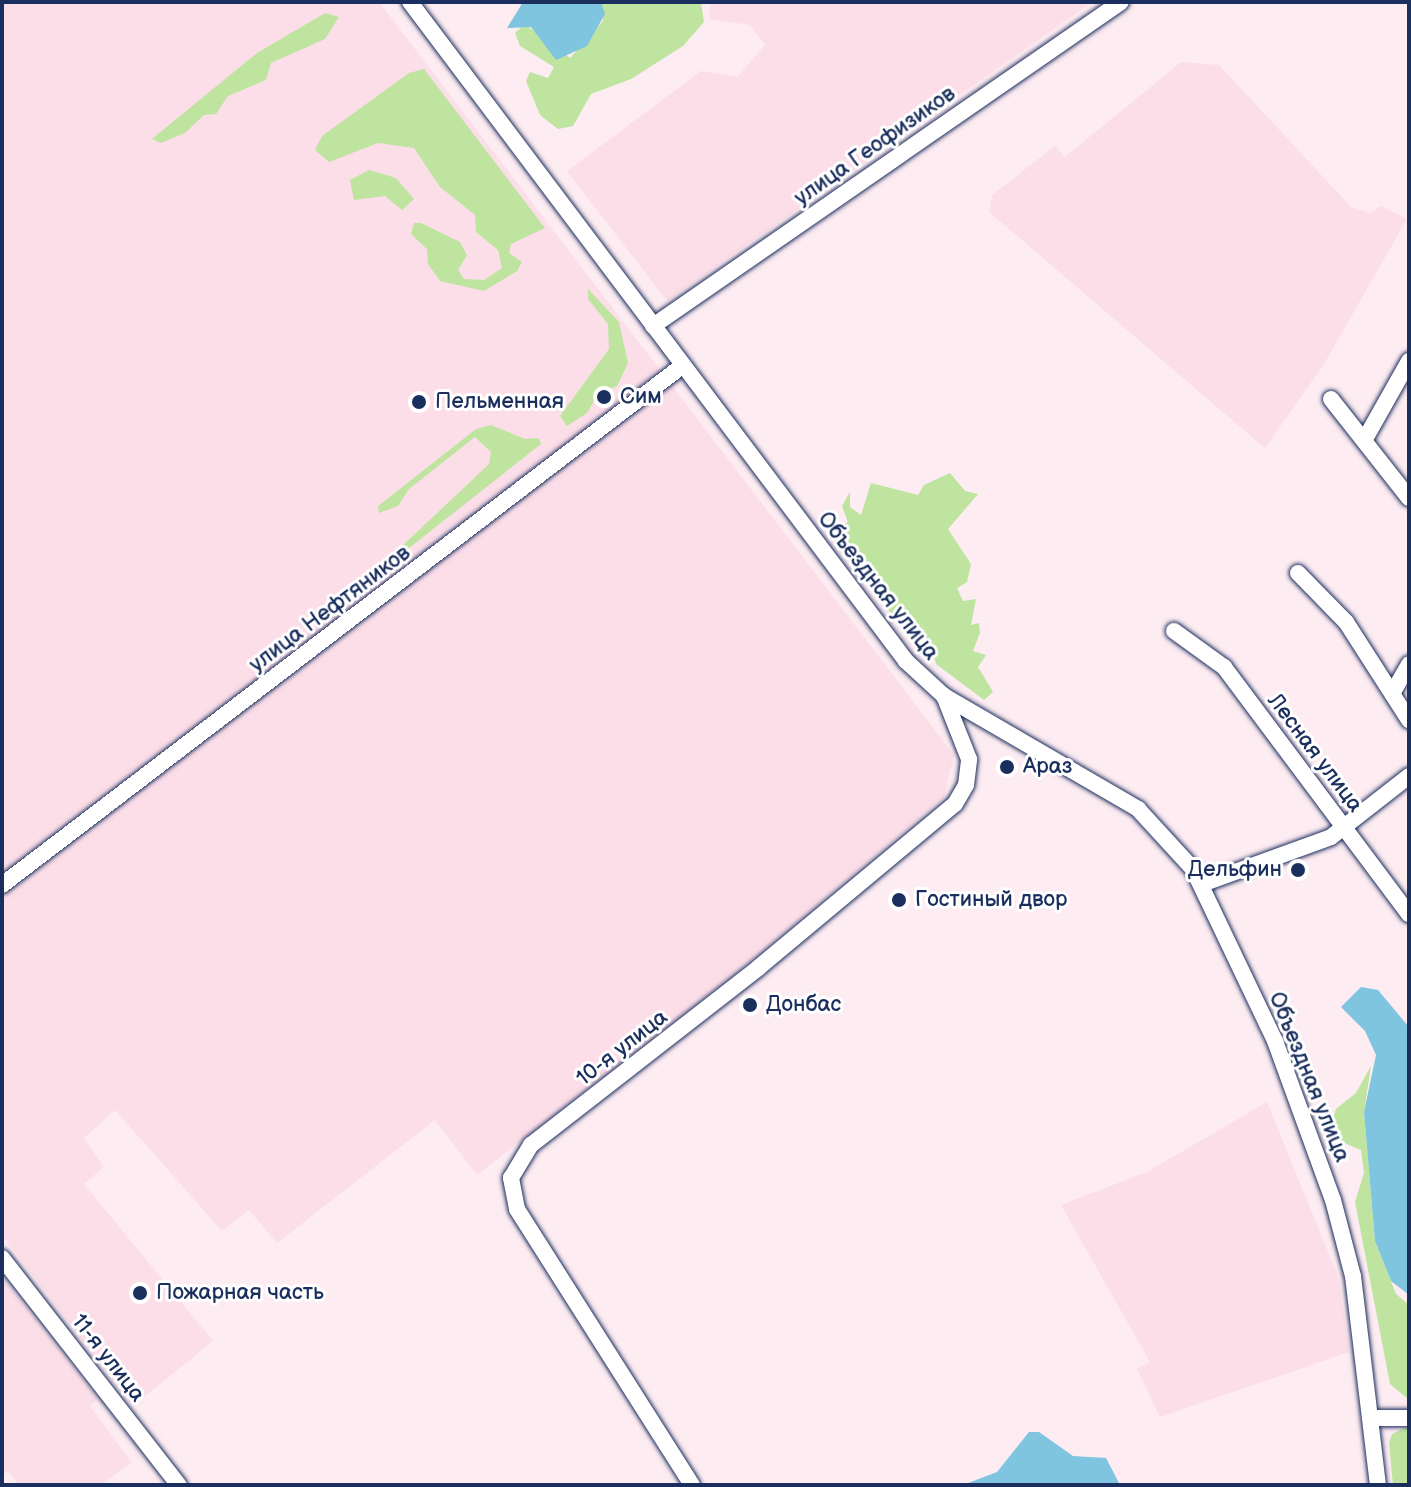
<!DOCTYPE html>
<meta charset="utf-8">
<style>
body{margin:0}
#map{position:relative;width:1411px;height:1487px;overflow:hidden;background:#fdecf2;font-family:"Balsamiq Sans",sans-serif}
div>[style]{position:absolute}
.built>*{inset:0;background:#fcdee9}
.green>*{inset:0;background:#bee49f}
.water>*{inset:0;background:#7fc5e0}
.roads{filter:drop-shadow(0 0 2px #1b2f5e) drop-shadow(0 0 2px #1b2f5e)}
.minor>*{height:16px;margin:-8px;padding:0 8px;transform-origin:8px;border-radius:8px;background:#fff}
.dots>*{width:22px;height:22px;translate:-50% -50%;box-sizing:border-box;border:4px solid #fff;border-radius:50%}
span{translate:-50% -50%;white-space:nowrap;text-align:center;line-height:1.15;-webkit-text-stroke:6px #fff;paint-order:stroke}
.street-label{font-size:22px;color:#1b2f5e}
.poi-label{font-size:22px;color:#1b2f5e}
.left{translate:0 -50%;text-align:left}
.right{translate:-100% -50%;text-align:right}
.frame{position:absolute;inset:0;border:4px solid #1b2f5e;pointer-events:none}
</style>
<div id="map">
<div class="built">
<i style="clip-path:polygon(2px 2px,379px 2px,954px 755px,944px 797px,735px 974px,477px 1175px,435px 1120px,277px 1243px,249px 1210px,222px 1231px,115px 1110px,84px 1138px,104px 1167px,84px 1184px,213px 1341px,133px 1406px,2px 1235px)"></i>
<i style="clip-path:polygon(711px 2px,1092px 2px,667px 301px,567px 171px,701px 71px,737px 77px,765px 45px,750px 25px,709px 19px)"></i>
<i style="clip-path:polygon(1181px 62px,1219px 65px,1351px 207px,1370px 213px,1381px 206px,1407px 219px,1324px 364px,1265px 448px,989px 212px,992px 195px,1055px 146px,1065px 157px)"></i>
<i style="clip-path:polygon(1267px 1102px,1339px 1279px,1349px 1352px,1160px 1417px,1137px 1369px,1150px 1362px,1061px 1205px,1147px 1172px)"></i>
<i style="clip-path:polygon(2px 1277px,98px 1399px,90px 1406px,132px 1463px,100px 1485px,18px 1485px,9px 1472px,2px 1474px)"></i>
</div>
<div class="green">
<i style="clip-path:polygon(601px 2px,701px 2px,704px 22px,683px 46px,631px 79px,591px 94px,573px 126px,558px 129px,540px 115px,526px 81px,530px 72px,548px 78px,554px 67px,520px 46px,515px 33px,525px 24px,570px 58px,603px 21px)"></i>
<i style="clip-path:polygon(325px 13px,339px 17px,325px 39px,271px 63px,266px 80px,228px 96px,216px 114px,204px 115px,185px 133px,161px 143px,152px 139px,257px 53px)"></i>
<i style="clip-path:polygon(424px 69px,545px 228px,511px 244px,509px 253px,522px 262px,517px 271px,484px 291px,440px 281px,428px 264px,427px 249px,411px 234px,414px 223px,421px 223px,460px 242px,467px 255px,458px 270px,464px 279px,484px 280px,502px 268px,498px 250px,476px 232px,475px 215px,440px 187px,414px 148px,378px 143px,329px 162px,315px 150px,322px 136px,409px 73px)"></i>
<i style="clip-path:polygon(369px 170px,396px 178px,414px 199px,402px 210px,385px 196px,354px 200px,350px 180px)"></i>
<i style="clip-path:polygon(588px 289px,619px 322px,628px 363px,617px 386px,598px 394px,587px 413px,567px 426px,560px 416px,609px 349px,608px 324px,588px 299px)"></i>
<i style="clip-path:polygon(491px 425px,525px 439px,539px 438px,541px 444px,409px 548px,400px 548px,489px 464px,491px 452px,475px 437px,409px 489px,398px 506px,379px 513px,378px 506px,476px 429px)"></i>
<i style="clip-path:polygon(950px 473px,965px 491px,978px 494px,948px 529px,971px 564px,967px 582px,957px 588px,963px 601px,976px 599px,971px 625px,979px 623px,980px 633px,973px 651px,986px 655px,978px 667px,993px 692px,984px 700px,936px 664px,931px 640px,910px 638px,873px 590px,839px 527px,848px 522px,842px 506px,850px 492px,850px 507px,861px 515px,871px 483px,918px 495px,924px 485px)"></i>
<i style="clip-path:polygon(1371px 1066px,1364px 1112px,1375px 1241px,1396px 1294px,1409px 1305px,1409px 1400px,1390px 1384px,1355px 1202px,1364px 1173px,1361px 1150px,1337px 1140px,1330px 1129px,1336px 1109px,1356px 1093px)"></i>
<i style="clip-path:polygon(1409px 1426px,1409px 1485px,1393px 1485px,1389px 1443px,1392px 1434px)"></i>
</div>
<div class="water">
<i style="clip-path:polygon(523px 2px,601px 2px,605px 14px,587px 46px,556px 60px,531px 27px,507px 28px)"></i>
<i style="clip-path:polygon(1361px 987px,1378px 990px,1409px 1027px,1409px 1295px,1391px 1281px,1375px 1241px,1364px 1112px,1376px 1055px,1365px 1031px,1341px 1007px)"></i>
<i style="clip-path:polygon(1029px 1432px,1039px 1432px,1073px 1456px,1106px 1458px,1120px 1485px,963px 1485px,997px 1472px)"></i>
</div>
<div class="roads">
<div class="minor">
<i style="left:410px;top:2px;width:825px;rotate:53.03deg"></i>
<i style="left:906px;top:661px;width:52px;rotate:42.6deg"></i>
<i style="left:944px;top:696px;width:225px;rotate:30.2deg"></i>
<i style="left:1138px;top:809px;width:81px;rotate:47.5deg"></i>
<i style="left:1193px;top:869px;width:191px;rotate:64.5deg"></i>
<i style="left:1275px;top:1041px;width:169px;rotate:70deg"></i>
<i style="left:1333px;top:1200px;width:79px;rotate:75.3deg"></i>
<i style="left:1353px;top:1276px;width:210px;rotate:83.2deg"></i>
<i style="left:653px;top:326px;width:569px;rotate:-34.7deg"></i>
<i style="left:1331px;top:399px;width:126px;rotate:51.8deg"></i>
<i style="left:1365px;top:439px;width:90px;rotate:-60.6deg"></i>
<i style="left:1298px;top:573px;width:69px;rotate:45.6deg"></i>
<i style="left:1346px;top:622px;width:117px;rotate:57.3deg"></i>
<i style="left:1174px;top:631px;width:62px;rotate:35.8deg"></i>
<i style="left:1224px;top:667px;width:309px;rotate:53.2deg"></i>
<i style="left:1393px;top:692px;width:32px;rotate:-60deg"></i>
<i style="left:1202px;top:884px;width:137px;rotate:-20deg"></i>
<i style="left:1331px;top:837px;width:99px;rotate:-38deg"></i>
<i style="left:2px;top:885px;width:855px;rotate:-37.35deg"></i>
<i style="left:2px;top:1258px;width:288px;rotate:52.1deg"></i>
<i style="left:1373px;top:1418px;width:36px"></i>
<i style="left:692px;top:1485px;width:327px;rotate:-122.4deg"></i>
<i style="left:517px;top:1209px;width:32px;rotate:-101deg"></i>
<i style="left:511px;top:1178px;width:39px;rotate:-59deg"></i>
<i style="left:531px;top:1145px;width:288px;rotate:-37.9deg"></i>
<i style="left:758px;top:968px;width:256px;rotate:-39.8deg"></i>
<i style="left:955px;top:804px;width:22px;rotate:-60deg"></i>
<i style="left:966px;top:785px;width:26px;rotate:-83deg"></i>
<i style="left:969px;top:759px;width:68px;rotate:-111.6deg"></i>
</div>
</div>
<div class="dots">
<i style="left:604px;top:397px;background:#1b2f5e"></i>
<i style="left:419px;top:402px;background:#1b2f5e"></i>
<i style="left:1007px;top:767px;background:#1b2f5e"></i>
<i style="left:1298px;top:870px;background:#1b2f5e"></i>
<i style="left:899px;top:900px;background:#1b2f5e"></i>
<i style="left:750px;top:1005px;background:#1b2f5e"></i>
<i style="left:140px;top:1293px;background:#1b2f5e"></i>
</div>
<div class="street-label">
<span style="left:875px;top:146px;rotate:-35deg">улица Геофизиков</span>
<span style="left:878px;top:586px;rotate:52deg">Объездная улица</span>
<span style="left:330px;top:609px;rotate:-37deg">улица Нефтяников</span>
<span style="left:1315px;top:753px;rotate:53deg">Лесная улица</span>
<span style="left:622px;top:1048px;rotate:-38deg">10-я улица</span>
<span style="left:1309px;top:1077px;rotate:68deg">Объездная улица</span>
<span style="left:108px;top:1358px;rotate:52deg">11-я улица</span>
</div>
<div class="poi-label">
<span class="left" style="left:620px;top:397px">Сим</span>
<span class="left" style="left:435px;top:402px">Пельменная</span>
<span class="left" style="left:1023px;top:767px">Араз</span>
<span class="right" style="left:1282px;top:870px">Дельфин</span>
<span class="left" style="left:915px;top:900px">Гостиный двор</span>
<span class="left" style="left:766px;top:1005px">Донбас</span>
<span class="left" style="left:156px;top:1293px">Пожарная часть</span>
</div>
<div class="frame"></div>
</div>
